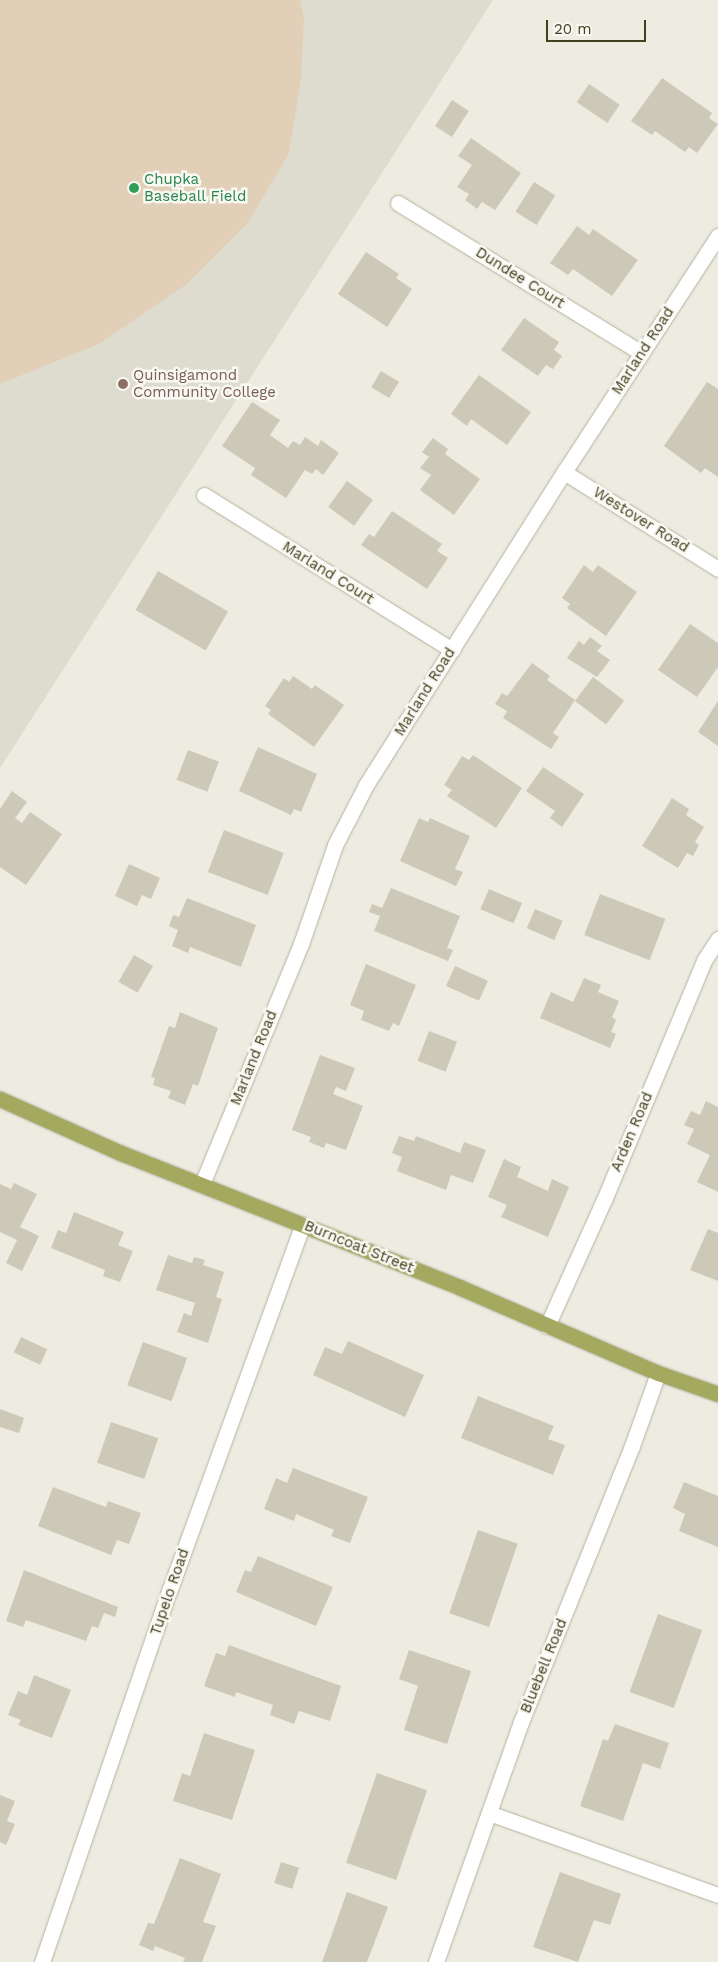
<!DOCTYPE html>
<style>
body{margin:0}
#map{position:relative;width:718px;height:1962px;overflow:hidden;background:#eeece1;font-family:"Work Sans",sans-serif}
div>[style]{position:absolute}
.built>*{inset:0;background:#dedccf}
.green>*{inset:0;background:#e1d0b7}
.building>*{inset:0;background:#ccc9b9;transform-origin:0 0}
.roads{filter:drop-shadow(0 0 1px #b2b29f) drop-shadow(0 0 1px #b2b29f)}
.minor>*{height:15px;margin:-7.5px;padding:0 7.5px;transform-origin:7.5px;border-radius:7.5px;background:#fff}
.major>*{height:15px;margin:-7.5px;padding:0 7.5px;transform-origin:7.5px;border-radius:7.5px;background:#a4a960}
.dots>*{width:14px;height:14px;translate:-50% -50%;box-sizing:border-box;border:2px solid #f9f8f2;border-radius:50%}
span{translate:-50% -50%;white-space:nowrap;text-align:center;line-height:1.15;-webkit-text-stroke:5px #f9f8f2;paint-order:stroke}
.leisure-label{font-size:15px;color:#27864d}
.left{translate:0 -50%;text-align:left}
.street-label{font-size:15px;color:#3f411f}
.education-label{font-size:15px;color:#785e54}
.scale{position:absolute;left:546px;top:20px;width:100px;height:22px;box-sizing:border-box;border:2px solid #3f411f;border-top:0;padding-left:6px;font-size:15px;line-height:18px;white-space:nowrap;color:#3f411f;-webkit-text-stroke:4px #f9f8f2;paint-order:stroke}
</style>
<div id="map">
<div class="built">
<i style="clip-path:polygon(0 0,493px 0,0 768px)"></i>
</div>
<div class="green">
<i style="clip-path:polygon(0 0,300px 0,304px 18px,301px 79px,289px 153px,248px 223px,187px 284px,99px 344px,0 384px)"></i>
</div>
<div class="building">
<i style="clip-path:polygon(662px 78px,712px 113px,709px 118px,718px 124px,697px 153px,689px 147px,685px 152px,655px 131px,652px 135px,631px 121px)"></i>
<i style="left:589px;top:84px;width:37px;height:22px;rotate:34deg"></i>
<i style="left:452px;top:100px;width:20px;height:31px;rotate:33deg"></i>
<i style="clip-path:polygon(471px 138px,521px 173px,495px 210px,482px 202px,477px 209px,465px 200px,469px 194px,457px 187px,472px 165px,458px 156px)"></i>
<i style="left:534px;top:182px;width:25px;height:35px;rotate:32deg"></i>
<i style="clip-path:polygon(577px 226px,589px 235px,593px 229px,638px 260px,612px 296px,573px 269px,568px 275px,550px 263px)"></i>
<i style="clip-path:polygon(366px 252px,399px 274px,396px 278px,412px 289px,387px 327px,338px 294px)"></i>
<i style="clip-path:polygon(524px 318px,559px 342px,554px 350px,562px 356px,553px 369px,546px 365px,538px 376px,501px 350px)"></i>
<i style="left:381px;top:371px;width:21px;height:19px;rotate:31deg"></i>
<i style="clip-path:polygon(479px 375px,531px 412px,507px 445px,471px 419px,467px 426px,451px 414px)"></i>
<i style="clip-path:polygon(707px 382px,718px 389px,718px 477px,705px 468px,701px 473px,664px 446px)"></i>
<i style="clip-path:polygon(252px 402px,280px 420px,270px 435px,288px 448px,293px 441px,300px 445px,305px 437px,318px 446px,321px 440px,339px 453px,323px 475px,316px 469px,312px 474px,305px 470px,286px 498px,251px 475px,255px 468px,222px 446px)"></i>
<i style="clip-path:polygon(433px 438px,448px 449px,445px 454px,480px 479px,454px 515px,420px 490px,431px 475px,420px 468px,429px 457px,422px 452px)"></i>
<i style="left:347px;top:481px;width:32px;height:32px;rotate:36deg"></i>
<i style="clip-path:polygon(392px 511px,442px 544px,437px 551px,448px 558px,427px 589px,361px 545px,369px 534px,374px 537px)"></i>
<i style="clip-path:polygon(584px 565px,593px 572px,598px 565px,637px 592px,606px 636px,567px 608px,570px 604px,562px 598px)"></i>
<i style="left:158px;top:571px;width:81px;height:45px;rotate:30deg"></i>
<i style="clip-path:polygon(690px 624px,718px 643px,718px 667px,697px 697px,658px 670px)"></i>
<i style="clip-path:polygon(590px 637px,602px 646px,597px 651px,610px 660px,597px 677px,567px 658px,579px 641px,584px 645px)"></i>
<i style="clip-path:polygon(532px 663px,550px 676px,547px 680px,575px 700px,553px 733px,559px 737px,551px 749px,503px 718px,507px 711px,495px 704px,502px 693px,507px 696px)"></i>
<i style="clip-path:polygon(293px 676px,312px 689px,315px 685px,344px 705px,314px 747px,268px 714px,271px 710px,265px 706px,284px 678px,289px 682px)"></i>
<i style="left:593px;top:677px;width:39px;height:30px;rotate:37deg"></i>
<i style="clip-path:polygon(718px 701px,718px 746px,698px 732px)"></i>
<i style="clip-path:polygon(258px 747px,317px 774px,301px 812px,294px 809px,291px 815px,239px 791px)"></i>
<i style="left:188px;top:750px;width:33px;height:32px;rotate:21deg"></i>
<i style="clip-path:polygon(473px 755px,522px 788px,496px 828px,447px 796px,452px 790px,444px 785px,462px 756px,469px 760px)"></i>
<i style="clip-path:polygon(543px 767px,584px 794px,562px 827px,550px 818px,555px 811px,526px 791px)"></i>
<i style="clip-path:polygon(12px 791px,27px 802px,15px 818px,22px 823px,30px 812px,62px 834px,26px 885px,0 867px,0 809px)"></i>
<i style="clip-path:polygon(672px 798px,689px 809px,686px 815px,704px 827px,695px 842px,699px 845px,693px 856px,687px 853px,678px 868px,642px 846px)"></i>
<i style="clip-path:polygon(419px 818px,428px 822px,430px 818px,470px 836px,455px 869px,463px 872px,456px 886px,400px 861px)"></i>
<i style="left:224px;top:830px;width:64px;height:45px;rotate:21deg"></i>
<i style="clip-path:polygon(129px 864px,160px 878px,151px 899px,142px 895px,137px 906px,115px 896px)"></i>
<i style="clip-path:polygon(391px 888px,460px 916px,447px 948px,453px 950px,448px 961px,374px 931px,380px 916px,369px 912px,372px 904px,382px 908px)"></i>
<i style="left:489px;top:889px;width:36px;height:22px;rotate:23deg"></i>
<i style="left:600px;top:894px;width:70px;height:44px;rotate:21deg"></i>
<i style="clip-path:polygon(187px 898px,256px 925px,241px 967px,190px 947px,188px 953px,172px 946px,178px 930px,169px 926px,173px 915px,179px 917px)"></i>
<i style="left:535px;top:909px;width:30px;height:21px;rotate:23deg"></i>
<i style="left:134px;top:955px;width:22px;height:31px;rotate:30deg"></i>
<i style="clip-path:polygon(366px 964px,416px 985px,399px 1026px,393px 1023px,389px 1031px,361px 1020px,364px 1011px,350px 1005px)"></i>
<i style="left:455px;top:966px;width:36px;height:22px;rotate:24deg"></i>
<i style="clip-path:polygon(584px 978px,601px 985px,598px 992px,619px 1001px,612px 1017px,616px 1020px,611px 1032px,616px 1034px,610px 1048px,540px 1018px,551px 992px,573px 1002px)"></i>
<i style="clip-path:polygon(180px 1012px,218px 1028px,198px 1086px,193px 1084px,185px 1105px,168px 1098px,171px 1091px,153px 1085px,155px 1078px,151px 1077px,169px 1026px,175px 1028px)"></i>
<i style="left:429px;top:1031px;width:30px;height:32px;rotate:21deg"></i>
<i style="clip-path:polygon(320px 1055px,355px 1068px,346px 1091px,336px 1087px,333px 1094px,363px 1106px,346px 1150px,326px 1143px,324px 1148px,309px 1142px,311px 1137px,292px 1130px)"></i>
<i style="clip-path:polygon(706px 1101px,718px 1107px,718px 1192px,697px 1182px,710px 1155px,687px 1144px,694px 1129px,684px 1125px,691px 1111px,700px 1115px)"></i>
<i style="clip-path:polygon(399px 1136px,414px 1141px,416px 1136px,460px 1153px,464px 1142px,486px 1150px,473px 1183px,451px 1175px,446px 1190px,397px 1171px,402px 1157px,392px 1153px)"></i>
<i style="clip-path:polygon(504px 1159px,521px 1167px,517px 1177px,548px 1191px,552px 1179px,569px 1187px,548px 1237px,501px 1217px,507px 1205px,488px 1197px)"></i>
<i style="clip-path:polygon(14px 1183px,37px 1194px,20px 1227px,39px 1236px,22px 1271px,6px 1263px,17px 1240px,0 1232px,0 1184px,11px 1189px)"></i>
<i style="clip-path:polygon(74px 1212px,124px 1232px,118px 1245px,133px 1251px,120px 1282px,103px 1276px,105px 1270px,51px 1248px,58px 1230px,66px 1233px)"></i>
<i style="clip-path:polygon(708px 1229px,718px 1233px,718px 1281px,690px 1270px)"></i>
<i style="clip-path:polygon(168px 1255px,192px 1263px,194px 1257px,205px 1260px,203px 1265px,224px 1272px,216px 1297px,222px 1299px,208px 1343px,177px 1332px,184px 1313px,191px 1316px,195px 1303px,156px 1290px)"></i>
<i style="left:21px;top:1337px;width:29px;height:17px;rotate:25deg"></i>
<i style="clip-path:polygon(348px 1341px,424px 1375px,405px 1417px,313px 1375px,325px 1347px,342px 1354px)"></i>
<i style="left:143px;top:1342px;width:47px;height:46px;rotate:20deg"></i>
<i style="clip-path:polygon(478px 1396px,554px 1426px,548px 1439px,565px 1445px,553px 1475px,461px 1438px)"></i>
<i style="clip-path:polygon(0 1409px,24px 1418px,19px 1433px,0 1427px)"></i>
<i style="left:111px;top:1422px;width:50px;height:43px;rotate:19deg"></i>
<i style="clip-path:polygon(293px 1468px,368px 1497px,350px 1543px,331px 1536px,334px 1530px,296px 1514px,294px 1521px,264px 1509px,276px 1478px,287px 1483px)"></i>
<i style="clip-path:polygon(684px 1482px,718px 1496px,718px 1547px,679px 1531px,685px 1514px,673px 1508px)"></i>
<i style="clip-path:polygon(53px 1487px,106px 1507px,108px 1501px,141px 1513px,129px 1544px,117px 1540px,111px 1555px,38px 1526px)"></i>
<i style="left:478px;top:1530px;width:42px;height:88px;rotate:19deg"></i>
<i style="clip-path:polygon(258px 1556px,333px 1587px,316px 1626px,236px 1592px,245px 1570px,251px 1572px)"></i>
<i style="clip-path:polygon(24px 1570px,118px 1607px,115px 1617px,104px 1613px,98px 1628px,92px 1626px,86px 1641px,26px 1620px,23px 1627px,6px 1621px)"></i>
<i style="left:658px;top:1614px;width:47px;height:83px;rotate:20deg"></i>
<i style="clip-path:polygon(229px 1645px,341px 1686px,330px 1721px,299px 1711px,294px 1724px,270px 1715px,273px 1705px,236px 1692px,235px 1697px,204px 1686px,216px 1653px,225px 1656px)"></i>
<i style="clip-path:polygon(409px 1650px,471px 1671px,447px 1744px,404px 1730px,418px 1686px,399px 1679px)"></i>
<i style="clip-path:polygon(34px 1675px,71px 1690px,52px 1738px,18px 1725px,21px 1720px,8px 1715px,18px 1691px,27px 1695px)"></i>
<i style="clip-path:polygon(615px 1724px,669px 1743px,660px 1769px,643px 1763px,623px 1821px,580px 1806px,603px 1739px,608px 1741px)"></i>
<i style="clip-path:polygon(204px 1733px,255px 1750px,232px 1820px,173px 1801px,182px 1773px,190px 1776px)"></i>
<i style="left:377px;top:1773px;width:53px;height:95px;rotate:19deg"></i>
<i style="clip-path:polygon(0 1795px,15px 1801px,7px 1821px,15px 1824px,6px 1845px,0 1842px)"></i>
<i style="clip-path:polygon(180px 1858px,221px 1874px,203px 1922px,216px 1926px,202px 1962px,183px 1962px,185px 1958px,155px 1946px,153px 1951px,139px 1945px,148px 1923px,154px 1924px)"></i>
<i style="left:281px;top:1862px;width:19px;height:22px;rotate:18deg"></i>
<i style="clip-path:polygon(560px 1872px,621px 1894px,610px 1925px,594px 1920px,578px 1962px,533px 1947px)"></i>
<i style="clip-path:polygon(347px 1892px,388px 1907px,367px 1962px,322px 1962px)"></i>
</div>
<div class="roads">
<div class="minor">
<i style="left:398px;top:203px;width:286px;rotate:31.6deg"></i>
<i style="left:564px;top:472px;width:182px;rotate:32.2deg"></i>
<i style="left:204px;top:495px;width:290px;rotate:32deg"></i>
<i style="left:450px;top:649px;width:3px"></i>
<i style="left:202px;top:1184px;width:260px;rotate:-67.6deg"></i>
<i style="left:301px;top:944px;width:105px;rotate:-71deg"></i>
<i style="left:335px;top:845px;width:68px;rotate:-62.7deg"></i>
<i style="left:366px;top:785px;width:370px;rotate:-57.7deg"></i>
<i style="left:564px;top:472px;width:282px;rotate:-56.9deg"></i>
<i style="left:547px;top:1326px;width:138px;rotate:-65.7deg"></i>
<i style="left:604px;top:1200px;width:261px;rotate:-67.3deg"></i>
<i style="left:705px;top:959px;width:24px;rotate:-57deg"></i>
<i style="left:489px;top:1813px;width:243px;rotate:19.7deg"></i>
<i style="left:42px;top:1962px;width:394px;rotate:-71.1deg"></i>
<i style="left:170px;top:1589px;width:388px;rotate:-70deg"></i>
<i style="left:436px;top:1962px;width:255px;rotate:-70.5deg"></i>
<i style="left:521px;top:1722px;width:297px;rotate:-68.1deg"></i>
<i style="left:632px;top:1446px;width:77px;rotate:-70.4deg"></i>
</div>
<div class="major">
<i style="left:0;top:1099px;width:133px;rotate:24.1deg"></i>
<i style="left:121px;top:1153px;width:364px;rotate:21.6deg"></i>
<i style="left:459px;top:1287px;width:217px;rotate:23.4deg"></i>
<i style="left:658px;top:1373px;width:64px;rotate:19.3deg"></i>
</div>
</div>
<div class="dots">
<i style="left:134px;top:188px;background:#2e9e5b"></i>
<i style="left:123px;top:384px;background:#8d6e63"></i>
</div>
<div class="leisure-label">
<span class="left" style="left:144px;top:188px">Chupka<br>Baseball Field</span>
</div>
<div class="street-label">
<span style="left:520px;top:278px;rotate:32deg">Dundee Court</span>
<span style="left:643px;top:351px;rotate:-57deg">Marland Road</span>
<span style="left:641px;top:520px;rotate:32deg">Westover Road</span>
<span style="left:328px;top:573px;rotate:32deg">Marland Court</span>
<span style="left:425px;top:692px;rotate:-58deg">Marland Road</span>
<span style="left:254px;top:1058px;rotate:-68deg">Marland Road</span>
<span style="left:632px;top:1132px;rotate:-67deg">Arden Road</span>
<span style="left:359px;top:1247px;rotate:22deg">Burncoat Street</span>
<span style="left:170px;top:1592px;rotate:-71deg">Tupelo Road</span>
<span style="left:544px;top:1666px;rotate:-68deg">Bluebell Road</span>
</div>
<div class="education-label">
<span class="left" style="left:133px;top:384px">Quinsigamond<br>Community College</span>
</div>
<div class="scale">20 m</div>
</div>
